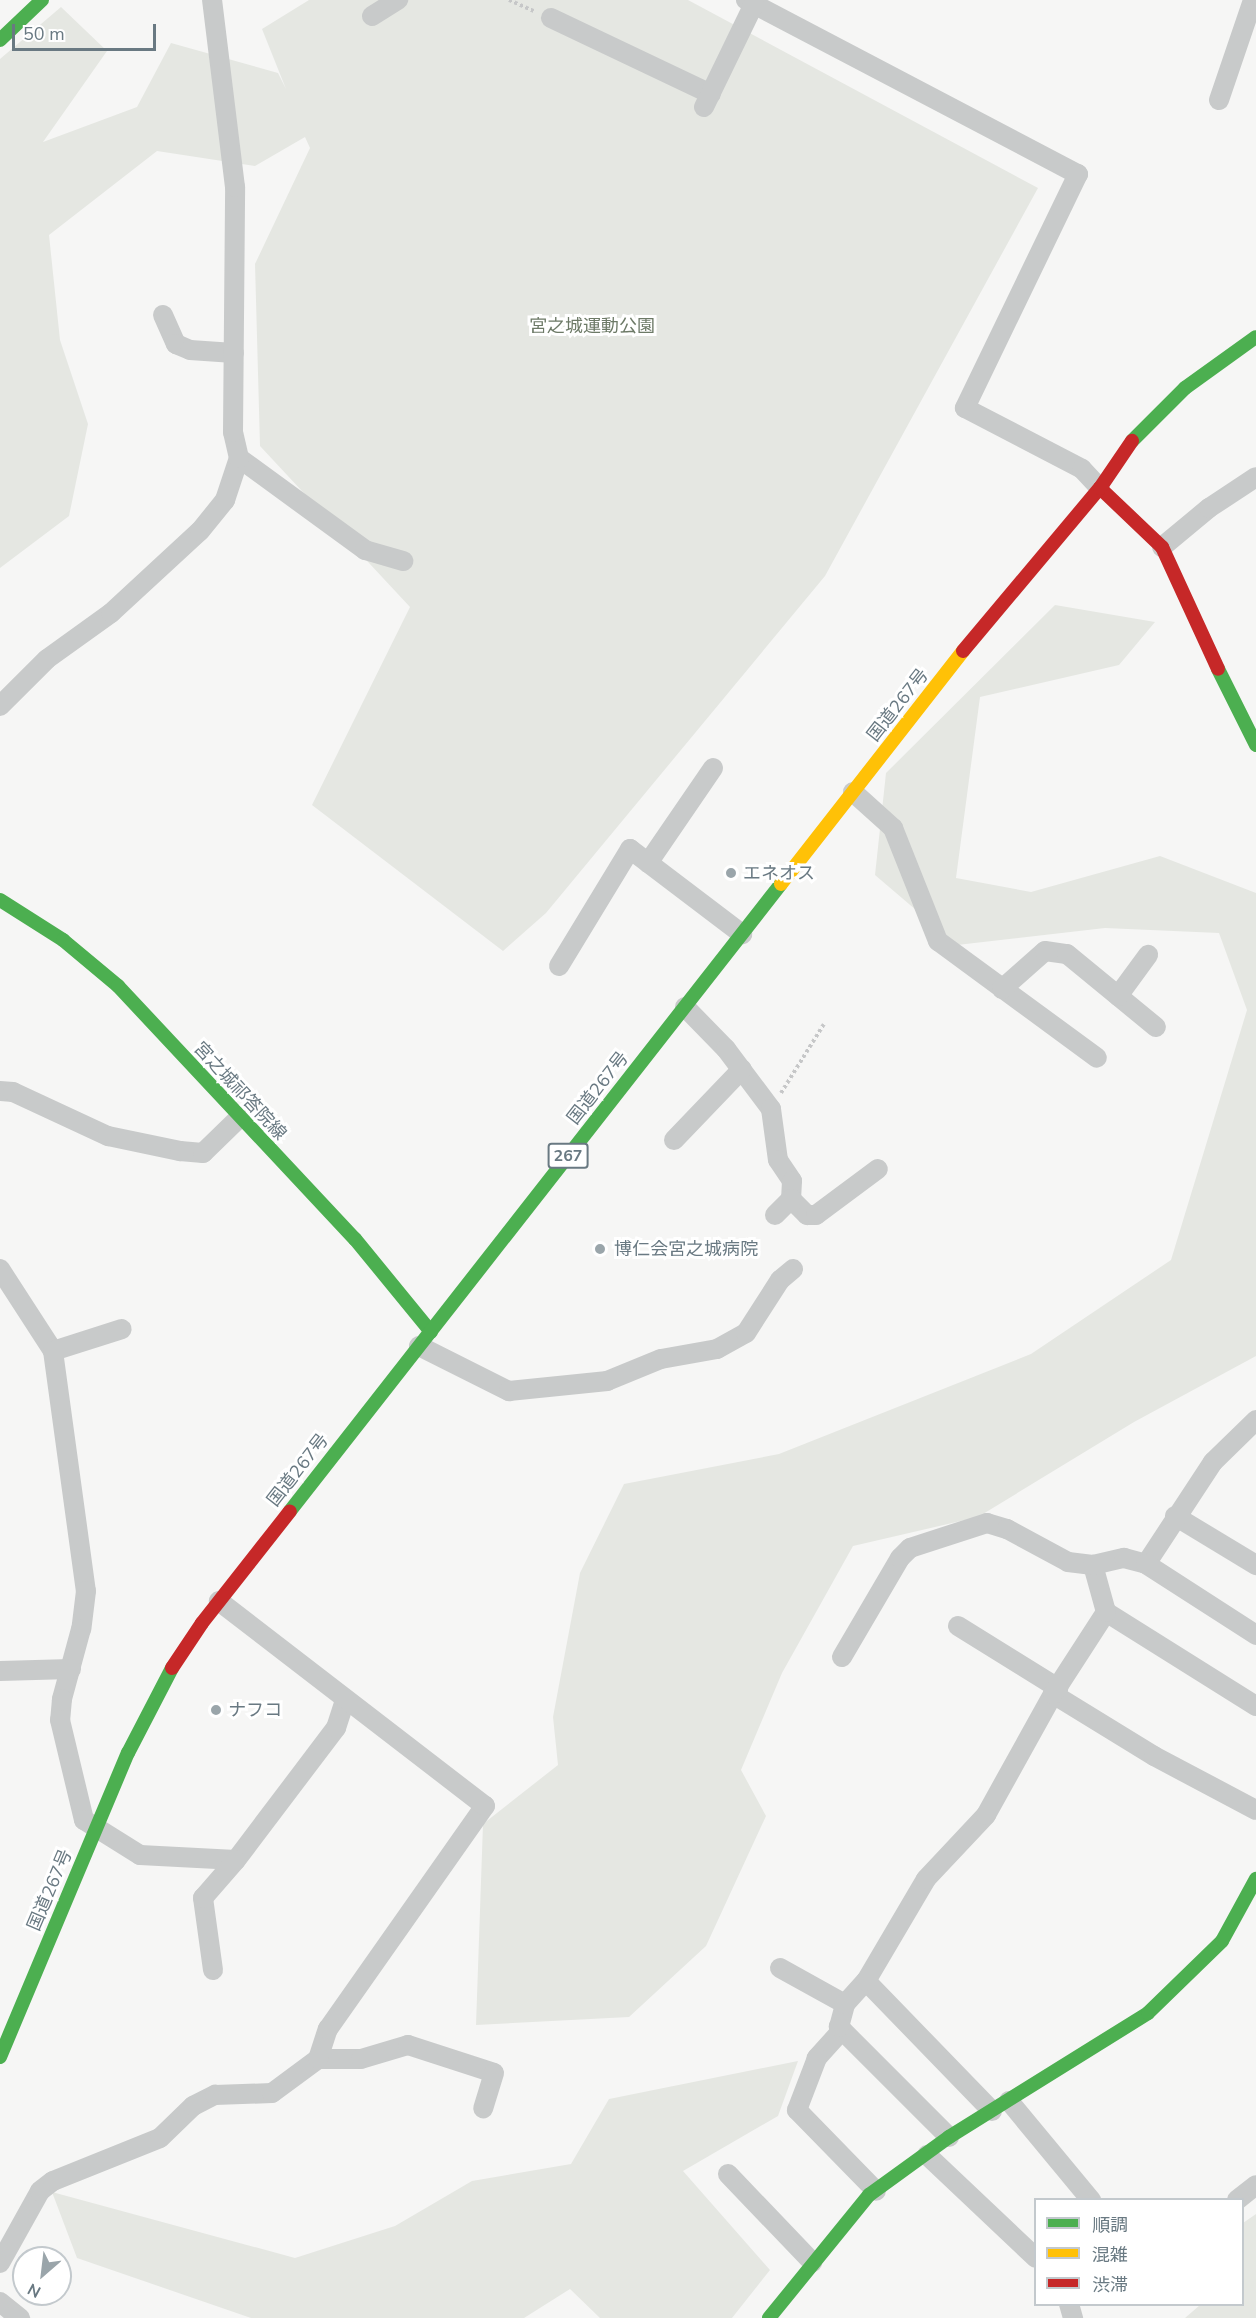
<!DOCTYPE html>
<meta charset="utf-8">
<style>
body{margin:0}
#map{position:relative;width:1256px;height:2318px;overflow:hidden;background:#f6f6f5;font-family:"Nunito Sans","Noto Sans JP",sans-serif}
div>[style]{position:absolute}
.green>*{inset:0;background:#e5e7e2}
.path>*{height:4px;margin-top:-2px;transform-origin:0;background:repeating-linear-gradient(90deg,#c6c7c8 0 3px,transparent 0 6px)}
.street>*{height:20px;margin:-10px;padding:0 10px;transform-origin:10px;border-radius:10px;background:#c8caca}
.fast>*{height:14px;margin:-7px;padding:0 7px;transform-origin:7px;border-radius:7px;background:#4caf50}
.slow>*{height:14px;margin:-7px;padding:0 7px;transform-origin:7px;border-radius:7px;background:#ffc107}
.jam>*{height:14px;margin:-7px;padding:0 7px;transform-origin:7px;border-radius:7px;background:#c62828}
.dots>*{width:16px;height:16px;translate:-50% -50%;box-sizing:border-box;border:3px solid #fff;border-radius:50%}
span{translate:-50% -50%;white-space:nowrap;text-align:center;line-height:1.15;-webkit-text-stroke:6px #fff;paint-order:stroke}
.shield-label span{padding:2px 4px;background:#fff;border:2px solid;border-radius:4px;-webkit-text-stroke-width:0}
.shield-label{font-size:16px;color:#697982;font-weight:700}
.park-label{font-size:18px;color:#6d7a67}
.street-label{font-size:18px;color:#697982}
.poi-label{font-size:18px;color:#697982}
.left{translate:0 -50%;text-align:left}
.legend{position:absolute;left:1034px;top:2198px;width:210px;height:108px;box-sizing:border-box;background:#fff;border:2px solid #c3c9cd;margin:0;padding:8px 10px;list-style:none;font-size:18px;color:#697982}
.legend li{display:flex;align-items:center;gap:12px;height:30px}
.legend b{width:30px;border:2px solid #c3c9cd}
.north{position:absolute;left:12px;top:2246px;width:60px;height:60px;box-sizing:border-box;background:#fff;border:2px solid #c3c9cd;border-radius:50%;rotate:208deg;font-size:16px;font-weight:700;line-height:24px;text-align:center;color:#697982}
.north::after{content:'';display:block;margin:auto;width:21px;height:27px;background:#9aa5aa;clip-path:polygon(50% 0,100% 100%,50% 72%,0 100%)}
.scale{position:absolute;left:12px;top:24px;width:144px;height:27px;box-sizing:border-box;border:3px solid #697982;border-top:0;padding-left:8px;font-size:18px;line-height:21px;white-space:nowrap;color:#697982;-webkit-text-stroke:4px #fff;paint-order:stroke}
</style>
<div id="map">
<div class="green">
<i style="clip-path:polygon(309px 0,688px 0,1038px 188px,825px 576px,546px 913px,503px 951px,312px 805px,410px 607px,260px 446px,255px 264px,310px 148px,305px 137px,255px 166px,157px 151px,49px 235px,60px 340px,88px 424px,69px 516px,0 568px,0 59px,61px 7px,107px 51px,43px 142px,137px 107px,171px 43px,278px 73px,286px 89px,262px 29px)"></i>
<i style="clip-path:polygon(1055px 605px,1155px 622px,1119px 665px,980px 697px,956px 878px,1031px 892px,1160px 856px,1256px 893px,1256px 1356px,1134px 1422px,978px 1517px,853px 1546px,782px 1673px,741px 1770px,766px 1816px,706px 1946px,629px 2017px,476px 2025px,483px 1824px,558px 1765px,553px 1717px,580px 1573px,624px 1484px,779px 1454px,1031px 1354px,1171px 1260px,1247px 1010px,1219px 933px,1105px 928px,957px 945px,875px 875px,886px 773px)"></i>
<i style="clip-path:polygon(798px 2061px,778px 2116px,683px 2171px,770px 2270px,732px 2318px,600px 2318px,570px 2289px,524px 2318px,251px 2318px,77px 2258px,52px 2192px,295px 2258px,395px 2226px,472px 2181px,571px 2164px,609px 2099px)"></i>
<i style="clip-path:polygon(1256px 2214px,1256px 2318px,1185px 2318px,1200px 2305px,1242px 2304px,1243px 2223px)"></i>
</div>
<div class="path">
<i style="left:509px;top:0;width:27px;rotate:24deg"></i>
<i style="left:781px;top:1093px;width:81px;rotate:-58.1deg"></i>
</div>
<div class="street">
<i style="left:746px;top:0;width:375px;rotate:27.7deg"></i>
<i style="left:1078px;top:174px;width:260px;rotate:115.8deg"></i>
<i style="left:965px;top:408px;width:132px;rotate:27.5deg"></i>
<i style="left:1082px;top:469px;width:26px;rotate:47deg"></i>
<i style="left:372px;top:16px;width:31px;rotate:-32deg"></i>
<i style="left:551px;top:18px;width:177px;rotate:25.4deg"></i>
<i style="left:1219px;top:100px;width:106px;rotate:-71.2deg"></i>
<i style="left:704px;top:107px;width:114px;rotate:-64.1deg"></i>
<i style="left:163px;top:315px;width:32px;rotate:66deg"></i>
<i style="left:176px;top:344px;width:15px;rotate:23deg"></i>
<i style="left:190px;top:350px;width:44px;rotate:3.9deg"></i>
<i style="left:239px;top:458px;width:156px;rotate:36.1deg"></i>
<i style="left:365px;top:550px;width:40px;rotate:16deg"></i>
<i style="left:1162px;top:547px;width:61px;rotate:-39.7deg"></i>
<i style="left:1209px;top:508px;width:56px;rotate:-33.4deg"></i>
<i style="left:0;top:706px;width:66px;rotate:-45deg"></i>
<i style="left:47px;top:659px;width:79px;rotate:-35.7deg"></i>
<i style="left:111px;top:613px;width:121px;rotate:-42.7deg"></i>
<i style="left:200px;top:531px;width:40px;rotate:-51deg"></i>
<i style="left:225px;top:500px;width:44px;rotate:-71.6deg"></i>
<i style="left:239px;top:458px;width:27px;rotate:-103deg"></i>
<i style="left:233px;top:432px;width:245px;rotate:-89.5deg"></i>
<i style="left:235px;top:187px;width:188px;rotate:-97deg"></i>
<i style="left:853px;top:792px;width:54px;rotate:42deg"></i>
<i style="left:893px;top:828px;width:122px;rotate:68.3deg"></i>
<i style="left:938px;top:941px;width:197px;rotate:36.3deg"></i>
<i style="left:648px;top:863px;width:115px;rotate:-55.6deg"></i>
<i style="left:559px;top:966px;width:137px;rotate:-58.7deg"></i>
<i style="left:630px;top:849px;width:141px;rotate:37.2deg"></i>
<i style="left:1002px;top:989px;width:57px;rotate:-41.5deg"></i>
<i style="left:1045px;top:951px;width:22px;rotate:8deg"></i>
<i style="left:1067px;top:954px;width:115px;rotate:39.4deg"></i>
<i style="left:1118px;top:996px;width:51px;rotate:-53.8deg"></i>
<i style="left:685px;top:1007px;width:59px;rotate:45.7deg"></i>
<i style="left:726px;top:1049px;width:75px;rotate:53.1deg"></i>
<i style="left:771px;top:1109px;width:51px;rotate:82.2deg"></i>
<i style="left:778px;top:1160px;width:25px;rotate:56deg"></i>
<i style="left:792px;top:1181px;width:18px;rotate:93deg"></i>
<i style="left:791px;top:1199px;width:23px;rotate:45deg"></i>
<i style="left:807px;top:1215px;width:9px"></i>
<i style="left:816px;top:1215px;width:77px;rotate:-36.6deg"></i>
<i style="left:0;top:1091px;width:13px;rotate:4deg"></i>
<i style="left:13px;top:1092px;width:105px;rotate:24.9deg"></i>
<i style="left:108px;top:1136px;width:74px;rotate:11.8deg"></i>
<i style="left:180px;top:1151px;width:23px;rotate:5deg"></i>
<i style="left:203px;top:1153px;width:52px;rotate:-44.2deg"></i>
<i style="left:674px;top:1140px;width:98px;rotate:-46.2deg"></i>
<i style="left:775px;top:1215px;width:23px;rotate:-45deg"></i>
<i style="left:0;top:1269px;width:98px;rotate:57.1deg"></i>
<i style="left:53px;top:1351px;width:242px;rotate:82.2deg"></i>
<i style="left:86px;top:1591px;width:38px;rotate:97deg"></i>
<i style="left:81px;top:1629px;width:73px;rotate:105.2deg"></i>
<i style="left:62px;top:1699px;width:21px;rotate:95deg"></i>
<i style="left:60px;top:1720px;width:103px;rotate:76.5deg"></i>
<i style="left:84px;top:1820px;width:66px;rotate:32deg"></i>
<i style="left:140px;top:1855px;width:96px;rotate:3deg"></i>
<i style="left:236px;top:1860px;width:166px;rotate:-52.9deg"></i>
<i style="left:336px;top:1728px;width:29px;rotate:-72deg"></i>
<i style="left:419px;top:1346px;width:101px;rotate:26.6deg"></i>
<i style="left:509px;top:1391px;width:99px;rotate:-5.8deg"></i>
<i style="left:607px;top:1381px;width:58px;rotate:-22.2deg"></i>
<i style="left:661px;top:1359px;width:57px;rotate:-10.1deg"></i>
<i style="left:717px;top:1349px;width:33px;rotate:-29deg"></i>
<i style="left:746px;top:1333px;width:63px;rotate:-57.3deg"></i>
<i style="left:780px;top:1280px;width:17px;rotate:-40deg"></i>
<i style="left:53px;top:1351px;width:72px;rotate:-17.7deg"></i>
<i style="left:1175px;top:1516px;width:95px;rotate:31.2deg"></i>
<i style="left:1146px;top:1564px;width:122px;rotate:-56.7deg"></i>
<i style="left:1213px;top:1462px;width:60px;rotate:-44.3deg"></i>
<i style="left:1106px;top:1612px;width:177px;rotate:32.1deg"></i>
<i style="left:958px;top:1626px;width:118px;rotate:31.8deg"></i>
<i style="left:842px;top:1657px;width:115px;rotate:-59.6deg"></i>
<i style="left:900px;top:1558px;width:14px;rotate:-45deg"></i>
<i style="left:910px;top:1548px;width:81px;rotate:-18deg"></i>
<i style="left:987px;top:1523px;width:21px;rotate:17deg"></i>
<i style="left:1007px;top:1529px;width:69px;rotate:28.4deg"></i>
<i style="left:1068px;top:1562px;width:25px;rotate:7deg"></i>
<i style="left:0;top:1671px;width:71px;rotate:-1.6deg"></i>
<i style="left:1053px;top:1694px;width:119px;rotate:31.5deg"></i>
<i style="left:1154px;top:1756px;width:115px;rotate:27.9deg"></i>
<i style="left:780px;top:1968px;width:74px;rotate:29deg"></i>
<i style="left:213px;top:1970px;width:73px;rotate:-97.9deg"></i>
<i style="left:203px;top:1898px;width:50px;rotate:-49deg"></i>
<i style="left:866px;top:1981px;width:181px;rotate:45.9deg"></i>
<i style="left:842px;top:2030px;width:38px;rotate:132deg"></i>
<i style="left:817px;top:2058px;width:56px;rotate:111deg"></i>
<i style="left:797px;top:2110px;width:113px;rotate:45.7deg"></i>
<i style="left:318px;top:2059px;width:43px"></i>
<i style="left:361px;top:2059px;width:49px;rotate:-16.6deg"></i>
<i style="left:408px;top:2045px;width:90px;rotate:18deg"></i>
<i style="left:494px;top:2073px;width:37px;rotate:107deg"></i>
<i style="left:1009px;top:2101px;width:129px;rotate:50.4deg"></i>
<i style="left:949px;top:2137px;width:156px;rotate:-135deg"></i>
<i style="left:839px;top:2027px;width:24px;rotate:-75deg"></i>
<i style="left:845px;top:2004px;width:31px;rotate:-48deg"></i>
<i style="left:866px;top:1981px;width:118px;rotate:-59.5deg"></i>
<i style="left:926px;top:1879px;width:88px;rotate:-46.8deg"></i>
<i style="left:986px;top:1815px;width:138px;rotate:-61deg"></i>
<i style="left:1053px;top:1694px;width:98px;rotate:-57.1deg"></i>
<i style="left:1106px;top:1612px;width:49px;rotate:-105.5deg"></i>
<i style="left:1093px;top:1565px;width:32px;rotate:-13deg"></i>
<i style="left:1124px;top:1558px;width:23px;rotate:15deg"></i>
<i style="left:1146px;top:1564px;width:131px;rotate:32.8deg"></i>
<i style="left:927px;top:2155px;width:150px;rotate:43.4deg"></i>
<i style="left:728px;top:2174px;width:122px;rotate:46.3deg"></i>
<i style="left:1237px;top:2200px;width:24px;rotate:-38deg"></i>
<i style="left:0;top:2263px;width:82px;rotate:-60.9deg"></i>
<i style="left:40px;top:2191px;width:16px;rotate:-38deg"></i>
<i style="left:53px;top:2181px;width:115px;rotate:-21.9deg"></i>
<i style="left:160px;top:2138px;width:46px;rotate:-44.1deg"></i>
<i style="left:193px;top:2106px;width:25px;rotate:-27deg"></i>
<i style="left:215px;top:2095px;width:57px;rotate:-2deg"></i>
<i style="left:272px;top:2093px;width:57px;rotate:-36.5deg"></i>
<i style="left:318px;top:2059px;width:32px;rotate:-72deg"></i>
<i style="left:328px;top:2029px;width:273px;rotate:-54.9deg"></i>
<i style="left:485px;top:1806px;width:336px;rotate:-142.4deg"></i>
<i style="left:0;top:2302px;width:26px;rotate:39deg"></i>
<i style="left:1069px;top:2304px;width:15px;rotate:74deg"></i>
</div>
<div class="fast">
<i style="left:0;top:40px;width:58px;rotate:-43.6deg"></i>
<i style="left:1132px;top:441px;width:75px;rotate:-45deg"></i>
<i style="left:1185px;top:388px;width:87px;rotate:-35.7deg"></i>
<i style="left:1218px;top:669px;width:85px;rotate:63.4deg"></i>
<i style="left:0;top:900px;width:75px;rotate:32.4deg"></i>
<i style="left:63px;top:940px;width:72px;rotate:39.9deg"></i>
<i style="left:118px;top:986px;width:347px;rotate:46.9deg"></i>
<i style="left:355px;top:1239px;width:120px;rotate:50.7deg"></i>
<i style="left:290px;top:1511px;width:796px;rotate:-51.94deg"></i>
<i style="left:0;top:2057px;width:330px;rotate:-67.2deg"></i>
<i style="left:128px;top:1753px;width:96px;rotate:-62.6deg"></i>
<i style="left:769px;top:2318px;width:159px;rotate:-50.9deg"></i>
<i style="left:869px;top:2195px;width:99px;rotate:-35.9deg"></i>
<i style="left:949px;top:2137px;width:234px;rotate:-31.9deg"></i>
<i style="left:1148px;top:2013px;width:103px;rotate:-44.2deg"></i>
<i style="left:1222px;top:1941px;width:71px;rotate:-61.3deg"></i>
</div>
<div class="slow">
<i style="left:781px;top:884px;width:296px;rotate:-52deg"></i>
</div>
<div class="jam">
<i style="left:1100px;top:488px;width:86px;rotate:43.6deg"></i>
<i style="left:1162px;top:547px;width:134px;rotate:65.3deg"></i>
<i style="left:963px;top:651px;width:213px;rotate:-50deg"></i>
<i style="left:1100px;top:488px;width:57px;rotate:-55.8deg"></i>
<i style="left:172px;top:1668px;width:54px;rotate:-56.3deg"></i>
<i style="left:202px;top:1623px;width:142px;rotate:-51.8deg"></i>
</div>
<div class="dots">
<i style="left:731px;top:873px;background:#9aa5aa"></i>
<i style="left:600px;top:1249px;background:#9aa5aa"></i>
<i style="left:216px;top:1710px;background:#9aa5aa"></i>
</div>
<div class="shield-label">
<span style="left:568px;top:1156px">267</span>
</div>
<div class="park-label">
<span style="left:592px;top:326px">宮之城運動公園</span>
</div>
<div class="street-label">
<span style="left:898px;top:705px;rotate:-52deg">国道267号</span>
<span style="left:598px;top:1088px;rotate:-52deg">国道267号</span>
<span style="left:240px;top:1091px;rotate:47deg">宮之城祁答院線</span>
<span style="left:298px;top:1470px;rotate:-52deg">国道267号</span>
<span style="left:50px;top:1890px;rotate:-67deg">国道267号</span>
</div>
<div class="poi-label">
<span class="left" style="left:743px;top:873px">エネオス</span>
<span class="left" style="left:614px;top:1249px">博仁会宮之城病院</span>
<span class="left" style="left:228px;top:1710px">ナフコ</span>
</div>
<ul class="legend">
<li><b style="height:8px;background:#4caf50"></b>順調</li>
<li><b style="height:8px;background:#ffc107"></b>混雑</li>
<li><b style="height:8px;background:#c62828"></b>渋滞</li>
</ul>
<div class="north">N</div>
<div class="scale">50 m</div>
</div>
